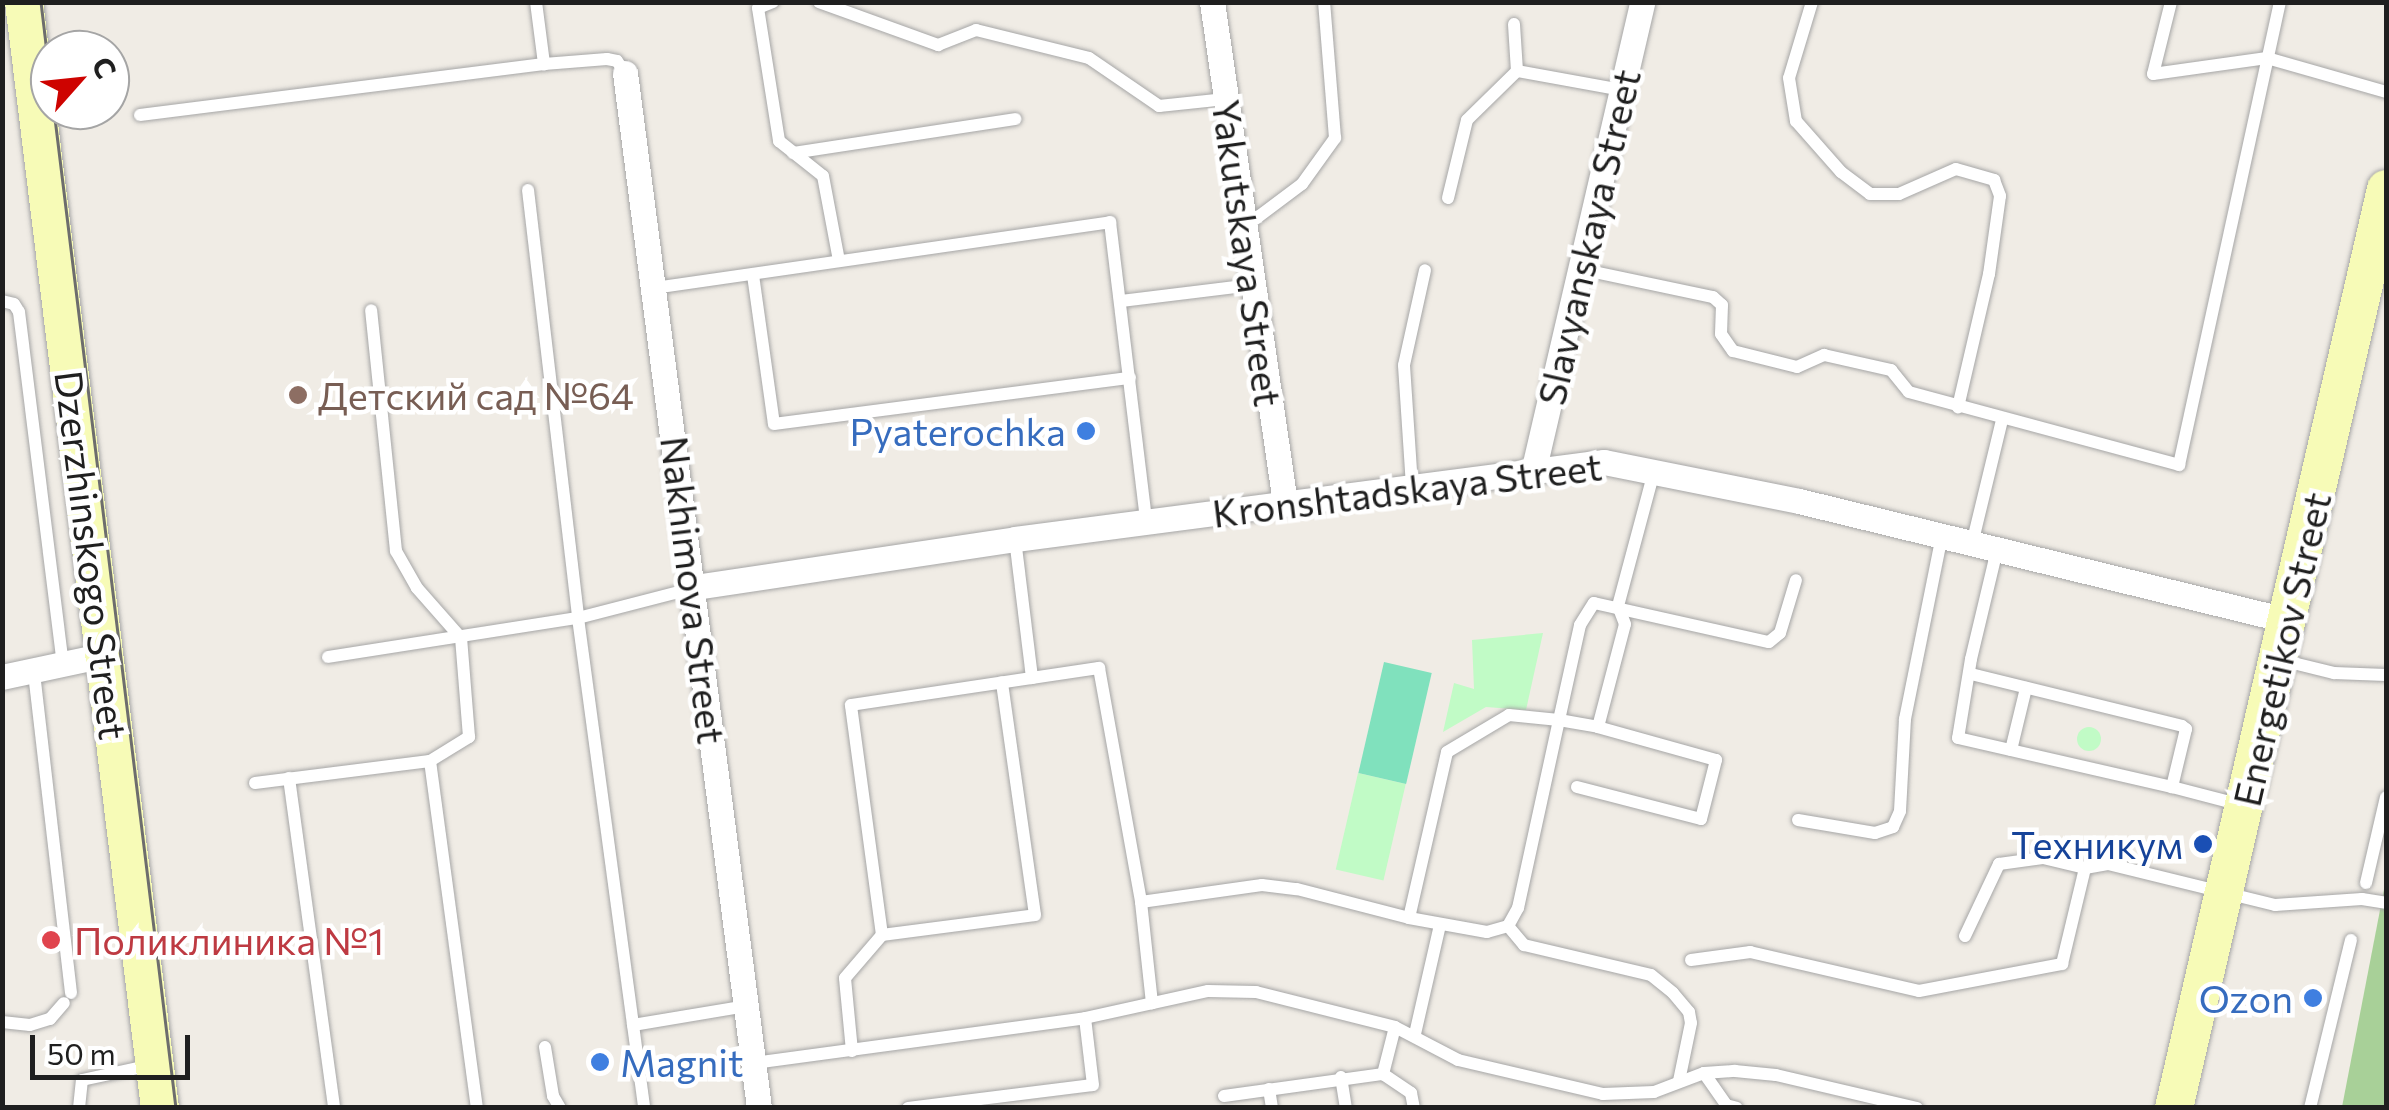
<!DOCTYPE html>
<meta charset="utf-8">
<style>
body{margin:0}
#map{position:relative;width:2389px;height:1110px;overflow:hidden;background:#f0ece5;font-family:Commissioner,sans-serif}
div>[style]{position:absolute}
.forest>*{inset:0;background:#a8d098}
.park>*{inset:0;background:#c1fbc6;transform-origin:0 0}
.round{border-radius:50%}
.pitch>*{inset:0;background:#80e1bd;transform-origin:0 0}
.roads{filter:drop-shadow(0 0 2px #a6a6a6) drop-shadow(0 0 2px #a6a6a6)}
.lane>*{height:12px;margin:-6px;padding:0 6px;transform-origin:6px;border-radius:6px;background:#fff}
.street>*{height:25px;margin:-12.5px;padding:0 12.5px;transform-origin:12.5px;border-radius:12.5px;background:#fff}
.secondary>*{height:38px;margin:-19px;padding:0 19px;transform-origin:19px;border-radius:19px;background:#f7fbb7}
.tram>*{height:2.5px;margin:-1.25px;padding:0 1.25px;transform-origin:1.25px;border-radius:1.25px;background:#6d6d6d}
.dots>*{width:28px;height:28px;translate:-50% -50%;box-sizing:border-box;border:5px solid #fff;border-radius:50%}
span{translate:-50% -50%;white-space:nowrap;text-align:center;line-height:1.15;-webkit-text-stroke:9px #fff;paint-order:stroke}
.street-label{font-size:38px;color:#1f1f1f}
.education-label{font-size:38px;color:#785e54}
.left{translate:0 -50%;text-align:left}
.shop-label{font-size:38px;color:#366cbe}
.right{translate:-100% -50%;text-align:right}
.transit-label{font-size:38px;color:#164399}
.health-label{font-size:38px;color:#be3a42}
.frame{position:absolute;inset:0;border:5px solid #1f1f1f;pointer-events:none}
.north{position:absolute;left:30px;top:30px;width:100px;height:100px;box-sizing:border-box;background:#fff;border:2px solid #a5a5a5;border-radius:50%;rotate:63deg;font-size:28px;font-weight:700;line-height:40px;text-align:center;color:#1f1f1f}
.north::after{content:'';display:block;margin:auto;width:35px;height:45px;background:#ce0300;clip-path:polygon(50% 0,100% 100%,50% 72%,0 100%)}
.scale{position:absolute;left:30px;top:1035px;width:160px;height:45px;box-sizing:border-box;border:5px solid #1f1f1f;border-top:0;padding-left:12px;font-size:30px;line-height:35px;white-space:nowrap;color:#1f1f1f;-webkit-text-stroke:8px #fff;paint-order:stroke}
</style>
<div id="map">
<div class="forest">
<i style="clip-path:polygon(2386px 879px,2386px 1107px,2342px 1107px)"></i>
</div>
<div class="park">
<i style="clip-path:polygon(1543px 633px,1526px 710px,1486px 707px,1443px 732px,1454px 683px,1474px 689px,1472px 640px)"></i>
<i class="round" style="left:2077px;top:727px;width:24px;height:24px"></i>
<i style="left:1358px;top:773px;width:49px;height:99px;rotate:13deg"></i>
</div>
<div class="pitch">
<i style="left:1384px;top:662px;width:49px;height:114px;rotate:13deg"></i>
</div>
<div class="roads">
<div class="lane">
<i style="left:536px;top:2px;width:63px;rotate:82.6deg"></i>
<i style="left:544px;top:64px;width:63px;rotate:-4.5deg"></i>
<i style="left:607px;top:59px;width:10px;rotate:11deg"></i>
<i style="left:617px;top:61px;width:14px;rotate:56deg"></i>
<i style="left:773px;top:2px;width:16px;rotate:158deg"></i>
<i style="left:758px;top:8px;width:135px;rotate:81deg"></i>
<i style="left:779px;top:141px;width:56px;rotate:38.5deg"></i>
<i style="left:823px;top:176px;width:86px;rotate:79.3deg"></i>
<i style="left:819px;top:2px;width:127px;rotate:19.9deg"></i>
<i style="left:938px;top:45px;width:41px;rotate:-21.5deg"></i>
<i style="left:976px;top:30px;width:116px;rotate:13.9deg"></i>
<i style="left:1089px;top:58px;width:85px;rotate:34.4deg"></i>
<i style="left:1159px;top:106px;width:67px;rotate:-6deg"></i>
<i style="left:1812px;top:2px;width:79px;rotate:106.8deg"></i>
<i style="left:1789px;top:78px;width:44px;rotate:80.8deg"></i>
<i style="left:1796px;top:121px;width:68px;rotate:48.6deg"></i>
<i style="left:1841px;top:172px;width:36px;rotate:37deg"></i>
<i style="left:1870px;top:194px;width:29px"></i>
<i style="left:1899px;top:194px;width:62px;rotate:-23.7deg"></i>
<i style="left:1956px;top:169px;width:40px;rotate:16deg"></i>
<i style="left:1994px;top:180px;width:17px;rotate:69deg"></i>
<i style="left:2000px;top:196px;width:79px;rotate:98deg"></i>
<i style="left:1989px;top:274px;width:137px;rotate:103.1deg"></i>
<i style="left:2171px;top:2px;width:74px;rotate:104deg"></i>
<i style="left:2153px;top:74px;width:115px;rotate:-8deg"></i>
<i style="left:2267px;top:58px;width:124px;rotate:15.9deg"></i>
<i style="left:1517px;top:71px;width:107px;rotate:10.3deg"></i>
<i style="left:140px;top:115px;width:407px;rotate:-7.2deg"></i>
<i style="left:793px;top:153px;width:225px;rotate:-8.7deg"></i>
<i style="left:528px;top:190px;width:431px;rotate:83.3deg"></i>
<i style="left:578px;top:618px;width:494px;rotate:82.3deg"></i>
<i style="left:1448px;top:198px;width:80px;rotate:-76.3deg"></i>
<i style="left:1467px;top:120px;width:70px;rotate:-44.4deg"></i>
<i style="left:1517px;top:71px;width:47px;rotate:-93.7deg"></i>
<i style="left:1246px;top:226px;width:70px;rotate:-36.9deg"></i>
<i style="left:1302px;top:184px;width:57px;rotate:-54.3deg"></i>
<i style="left:1335px;top:138px;width:136px;rotate:-94.6deg"></i>
<i style="left:1580px;top:269px;width:136px;rotate:11.9deg"></i>
<i style="left:1713px;top:297px;width:12px;rotate:42deg"></i>
<i style="left:1722px;top:305px;width:29px;rotate:92deg"></i>
<i style="left:1721px;top:334px;width:21px;rotate:55deg"></i>
<i style="left:1733px;top:351px;width:66px;rotate:14deg"></i>
<i style="left:1797px;top:367px;width:30px;rotate:-24deg"></i>
<i style="left:1824px;top:355px;width:69px;rotate:12.6deg"></i>
<i style="left:1891px;top:370px;width:28px;rotate:51deg"></i>
<i style="left:1909px;top:392px;width:280px;rotate:15.1deg"></i>
<i style="left:2179px;top:465px;width:474px;rotate:-77.7deg"></i>
<i style="left:753px;top:275px;width:150px;rotate:82deg"></i>
<i style="left:774px;top:424px;width:359px;rotate:-7.4deg"></i>
<i style="left:654px;top:288px;width:461px;rotate:-8.2deg"></i>
<i style="left:1110px;top:222px;width:301px;rotate:83.1deg"></i>
<i style="left:2px;top:301px;width:12px;rotate:14deg"></i>
<i style="left:14px;top:304px;width:9px;rotate:58deg"></i>
<i style="left:19px;top:312px;width:356px;rotate:82.9deg"></i>
<i style="left:1121px;top:301px;width:132px;rotate:-7deg"></i>
<i style="left:1412px;top:486px;width:121px;rotate:-93.8deg"></i>
<i style="left:1404px;top:365px;width:97px;rotate:-77.5deg"></i>
<i style="left:1015px;top:539px;width:140px;rotate:83deg"></i>
<i style="left:1972px;top:544px;width:128px;rotate:-76.4deg"></i>
<i style="left:1997px;top:550px;width:112px;rotate:103.4deg"></i>
<i style="left:1971px;top:659px;width:80px;rotate:99.3deg"></i>
<i style="left:1958px;top:738px;width:220px;rotate:12.9deg"></i>
<i style="left:328px;top:657px;width:253px;rotate:-8.9deg"></i>
<i style="left:578px;top:618px;width:120px;rotate:-14.5deg"></i>
<i style="left:2281px;top:660px;width:55px;rotate:13.8deg"></i>
<i style="left:2334px;top:673px;width:52px;rotate:2.2deg"></i>
<i style="left:34px;top:673px;width:322px;rotate:83.4deg"></i>
<i style="left:1971px;top:674px;width:217px;rotate:13.8deg"></i>
<i style="left:2182px;top:726px;width:5px;rotate:37deg"></i>
<i style="left:2186px;top:729px;width:60px;rotate:103.6deg"></i>
<i style="left:2172px;top:787px;width:71px;rotate:14.6deg"></i>
<i style="left:2011px;top:750px;width:64px;rotate:-76.4deg"></i>
<i style="left:430px;top:761px;width:350px;rotate:82.3deg"></i>
<i style="left:289px;top:778px;width:333px;rotate:82.2deg"></i>
<i style="left:255px;top:783px;width:176px;rotate:-7.2deg"></i>
<i style="left:430px;top:761px;width:46px;rotate:-31.6deg"></i>
<i style="left:469px;top:737px;width:99px;rotate:-94.6deg"></i>
<i style="left:461px;top:638px;width:67px;rotate:-131.3deg"></i>
<i style="left:417px;top:588px;width:43px;rotate:-119.6deg"></i>
<i style="left:396px;top:551px;width:242px;rotate:-95.9deg"></i>
<i style="left:1577px;top:787px;width:128px;rotate:14.5deg"></i>
<i style="left:1701px;top:819px;width:61px;rotate:-75.7deg"></i>
<i style="left:1716px;top:760px;width:123px;rotate:-164.4deg"></i>
<i style="left:1798px;top:820px;width:78px;rotate:9.6deg"></i>
<i style="left:1875px;top:833px;width:19px;rotate:-18deg"></i>
<i style="left:1893px;top:827px;width:17px;rotate:-66deg"></i>
<i style="left:1900px;top:811px;width:92px;rotate:-86.9deg"></i>
<i style="left:1905px;top:719px;width:187px;rotate:-78.6deg"></i>
<i style="left:2366px;top:883px;width:88px;rotate:-76.9deg"></i>
<i style="left:1141px;top:902px;width:122px;rotate:-8deg"></i>
<i style="left:1262px;top:885px;width:35px;rotate:7deg"></i>
<i style="left:1297px;top:889px;width:116px;rotate:14.5deg"></i>
<i style="left:1409px;top:918px;width:170px;rotate:-77.1deg"></i>
<i style="left:1447px;top:752px;width:72px;rotate:-30.8deg"></i>
<i style="left:1509px;top:715px;width:50px;rotate:5.7deg"></i>
<i style="left:1559px;top:720px;width:97px;rotate:-77.5deg"></i>
<i style="left:1580px;top:625px;width:26px;rotate:-58deg"></i>
<i style="left:1594px;top:603px;width:179px;rotate:12.6deg"></i>
<i style="left:1769px;top:642px;width:14px;rotate:-39deg"></i>
<i style="left:1780px;top:633px;width:55px;rotate:-73.2deg"></i>
<i style="left:1409px;top:918px;width:79px;rotate:10.2deg"></i>
<i style="left:1487px;top:932px;width:22px;rotate:-16deg"></i>
<i style="left:1508px;top:926px;width:21px;rotate:-61deg"></i>
<i style="left:1518px;top:908px;width:192px;rotate:-77.7deg"></i>
<i style="left:1559px;top:720px;width:40px;rotate:10deg"></i>
<i style="left:1598px;top:727px;width:106px;rotate:-75.3deg"></i>
<i style="left:1625px;top:624px;width:19px;rotate:-111deg"></i>
<i style="left:1618px;top:606px;width:139px;rotate:-75deg"></i>
<i style="left:1508px;top:926px;width:25px;rotate:50deg"></i>
<i style="left:1524px;top:945px;width:130px;rotate:13.3deg"></i>
<i style="left:1651px;top:975px;width:28px;rotate:39deg"></i>
<i style="left:1673px;top:993px;width:25px;rotate:50deg"></i>
<i style="left:1689px;top:1012px;width:11px;rotate:80deg"></i>
<i style="left:1691px;top:1023px;width:59px;rotate:101.7deg"></i>
<i style="left:882px;top:935px;width:154px;rotate:-7.4deg"></i>
<i style="left:1035px;top:915px;width:235px;rotate:-98.1deg"></i>
<i style="left:1965px;top:936px;width:80px;rotate:-64.7deg"></i>
<i style="left:1999px;top:864px;width:44px;rotate:-7.8deg"></i>
<i style="left:2043px;top:858px;width:43px;rotate:13.4deg"></i>
<i style="left:2085px;top:868px;width:23px;rotate:-10deg"></i>
<i style="left:2108px;top:864px;width:172px;rotate:13.8deg"></i>
<i style="left:2275px;top:905px;width:87px;rotate:-3.9deg"></i>
<i style="left:2362px;top:899px;width:24px;rotate:9deg"></i>
<i style="left:1691px;top:960px;width:60px;rotate:-7.7deg"></i>
<i style="left:1750px;top:952px;width:173px;rotate:13deg"></i>
<i style="left:1919px;top:991px;width:146px;rotate:-10.7deg"></i>
<i style="left:2062px;top:964px;width:99px;rotate:-76.5deg"></i>
<i style="left:2px;top:1022px;width:28px;rotate:6deg"></i>
<i style="left:30px;top:1025px;width:21px;rotate:-17deg"></i>
<i style="left:50px;top:1019px;width:21px;rotate:-49deg"></i>
<i style="left:633px;top:1025px;width:116px;rotate:-9.5deg"></i>
<i style="left:1395px;top:1027px;width:49px;rotate:104.3deg"></i>
<i style="left:1383px;top:1074px;width:34px;rotate:34deg"></i>
<i style="left:1411px;top:1093px;width:15px;rotate:79deg"></i>
<i style="left:1415px;top:1034px;width:112px;rotate:-77.1deg"></i>
<i style="left:545px;top:1047px;width:50px;rotate:80.7deg"></i>
<i style="left:553px;top:1096px;width:14px;rotate:60deg"></i>
<i style="left:852px;top:1051px;width:73px;rotate:-95.5deg"></i>
<i style="left:845px;top:978px;width:57px;rotate:-49.3deg"></i>
<i style="left:882px;top:935px;width:232px;rotate:-97.7deg"></i>
<i style="left:851px;top:705px;width:251px;rotate:-8.5deg"></i>
<i style="left:1099px;top:668px;width:238px;rotate:79.8deg"></i>
<i style="left:1141px;top:902px;width:102px;rotate:83.8deg"></i>
<i style="left:754px;top:1063px;width:334px;rotate:-7.7deg"></i>
<i style="left:1085px;top:1018px;width:126px;rotate:-12.4deg"></i>
<i style="left:1208px;top:991px;width:48px;rotate:1.2deg"></i>
<i style="left:1256px;top:992px;width:143px;rotate:14.1deg"></i>
<i style="left:1395px;top:1027px;width:71px;rotate:27.6deg"></i>
<i style="left:1458px;top:1060px;width:149px;rotate:13.2deg"></i>
<i style="left:1603px;top:1094px;width:51px;rotate:-2.2deg"></i>
<i style="left:1654px;top:1092px;width:53px;rotate:-20.8deg"></i>
<i style="left:1704px;top:1073px;width:31px;rotate:-4deg"></i>
<i style="left:1735px;top:1071px;width:41px;rotate:5.6deg"></i>
<i style="left:1776px;top:1075px;width:145px;rotate:13.2deg"></i>
<i style="left:1704px;top:1073px;width:39px;rotate:55deg"></i>
<i style="left:1726px;top:1105px;width:11px;rotate:15deg"></i>
<i style="left:1341px;top:1077px;width:31px;rotate:81deg"></i>
<i style="left:1269px;top:1089px;width:19px;rotate:81deg"></i>
<i style="left:1224px;top:1096px;width:161px;rotate:-7.9deg"></i>
<i style="left:79px;top:1108px;width:28px;rotate:-84deg"></i>
<i style="left:82px;top:1080px;width:72px;rotate:-12.1deg"></i>
<i style="left:908px;top:1108px;width:186px;rotate:-7.1deg"></i>
<i style="left:1093px;top:1085px;width:67px;rotate:-96.8deg"></i>
<i style="left:2310px;top:1108px;width:173px;rotate:-76.3deg"></i>
</div>
<div class="street">
<i style="left:1212px;top:2px;width:506px;rotate:81.71deg"></i>
<i style="left:625px;top:73px;width:1044px;rotate:82.62deg"></i>
<i style="left:1533px;top:472px;width:482px;rotate:-76.9deg"></i>
<i style="left:695px;top:587px;width:324px;rotate:-8.5deg"></i>
<i style="left:1015px;top:539px;width:594px;rotate:-7.45deg"></i>
<i style="left:1604px;top:462px;width:199px;rotate:11.3deg"></i>
<i style="left:1799px;top:501px;width:501px;rotate:13.73deg"></i>
<i style="left:2px;top:677px;width:105px;rotate:-12.1deg"></i>
</div>
<div class="secondary">
<i style="left:24px;top:2px;width:1114px;rotate:82.99deg"></i>
<i style="left:2174px;top:1108px;width:943px;rotate:-77.01deg"></i>
</div>
</div>
<div class="tram">
<i style="left:41px;top:2px;width:77px;rotate:83.2deg"></i>
<i style="left:54px;top:110px;width:1005px;rotate:83.03deg"></i>
</div>
<div class="dots">
<i style="left:298px;top:395px;background:#8d6e63"></i>
<i style="left:1086px;top:431px;background:#3f7fe0"></i>
<i style="left:2203px;top:844px;background:#1a4fb4"></i>
<i style="left:51px;top:940px;background:#e0444e"></i>
<i style="left:2313px;top:998px;background:#3f7fe0"></i>
<i style="left:600px;top:1062px;background:#3f7fe0"></i>
</div>
<div class="street-label">
<span style="left:1588px;top:237px;rotate:-77deg">Slavyanskaya Street</span>
<span style="left:1248px;top:253px;rotate:82deg">Yakutskaya Street</span>
<span style="left:1407px;top:489px;rotate:-7deg">Kronshtadskaya Street</span>
<span style="left:92px;top:555px;rotate:83deg">Dzerzhinskogo Street</span>
<span style="left:694px;top:590px;rotate:83deg">Nakhimova Street</span>
<span style="left:2281px;top:649px;rotate:-77deg">Energetikov Street</span>
</div>
<div class="education-label">
<span class="left" style="left:318px;top:395px">Детский сад №64</span>
</div>
<div class="shop-label">
<span class="right" style="left:1066px;top:431px">Pyaterochka</span>
<span class="right" style="left:2293px;top:998px">Ozon</span>
<span class="left" style="left:620px;top:1062px">Magnit</span>
</div>
<div class="transit-label">
<span class="right" style="left:2183px;top:844px">Техникум</span>
</div>
<div class="health-label">
<span class="left" style="left:74px;top:940px">Поликлиника №1</span>
</div>
<div class="frame"></div>
<div class="north">С</div>
<div class="scale">50 m</div>
</div>
